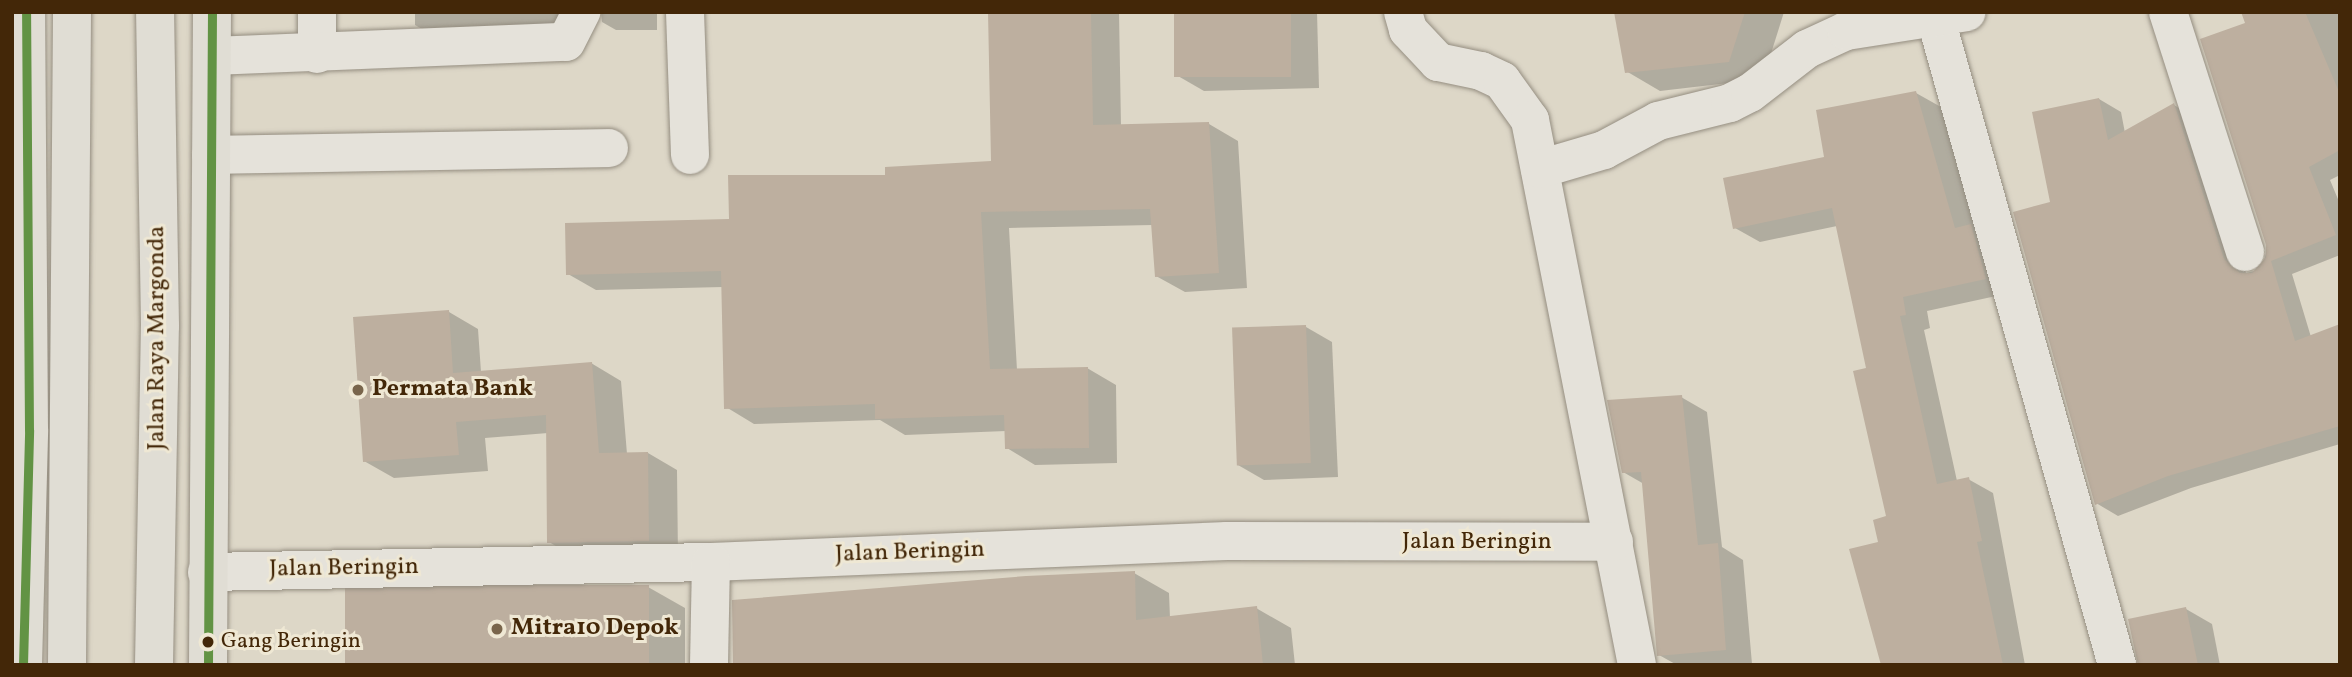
<!DOCTYPE html>
<style>
body{margin:0}
#map{position:relative;width:2352px;height:677px;overflow:hidden;background:#ddd7c7;font-family:Vollkorn,serif}
div>[style]{position:absolute}
.shadow>*{inset:0;background:#0003}
.building>*{inset:0;background:#bdaf9f;transform-origin:0 0}
.roads{filter:drop-shadow(0 0 2px #958e81) drop-shadow(0 0 2px #958e81)}
.minor>*{height:38px;margin:-19px;padding:0 19px;transform-origin:19px;border-radius:19px;background:#e5e2da}
.highway>*{height:38px;margin:-19px;padding:0 19px;transform-origin:19px;border-radius:19px;background:#e0ddd4}
.bus-1>*{height:9px;margin:-4.5px;padding:0 4.5px;transform-origin:4.5px;border-radius:4.5px;background:#629344}
.dots>*{width:19px;height:19px;translate:-50% -50%;box-sizing:border-box;border:4px solid #efe8d4;border-radius:50%}
span{translate:-50% -50%;white-space:nowrap;text-align:center;line-height:1.15;-webkit-text-stroke:6px #efe8d4;paint-order:stroke}
.bus-label{font-size:22px;color:#432708}
.left{translate:0 -50%;text-align:left}
.street-label{font-size:24px;color:#432708}
.poi-label{font-size:24px;color:#432708;font-weight:700}
.frame{position:absolute;inset:0;border:14px solid #432708;pointer-events:none}
</style>
<div id="map">
<div class="shadow">
<i style="clip-path:polygon(415px 12px,577px 12px,567px 28px,429px 33px,415px 25px)"></i>
<i style="clip-path:polygon(601px 12px,657px 12px,657px 30px,616px 30px,602px 22px)"></i>
<i style="clip-path:polygon(989px 12px,1119px 12px,1121px 126px,1209px 124px,1238px 141px,1247px 288px,1185px 292px,1156px 276px,1153px 225px,1009px 228px,1017px 370px,1087px 368px,1116px 385px,1117px 463px,1035px 465px,1007px 448px,1006px 431px,905px 435px,880px 420px,754px 424px,726px 407px,723px 287px,596px 290px,568px 274px,887px 177px,992px 163px)"></i>
<i style="clip-path:polygon(1176px 12px,1317px 12px,1319px 88px,1204px 91px,1178px 76px)"></i>
<i style="clip-path:polygon(1616px 12px,1784px 12px,1763px 79px,1660px 91px,1626px 71px)"></i>
<i style="clip-path:polygon(2254px 12px,2340px 12px,2340px 175px,2330px 180px,2340px 204px,2340px 255px,2292px 274px,2311px 337px,2340px 326px,2340px 444px,2191px 488px,2118px 516px,2096px 503px,2052px 204px,2099px 99px,2121px 112px,2125px 133px,2174px 105px,2196px 118px,2246px 273px,2262px 269px,2268px 245px,2247px 24px)"></i>
<i style="clip-path:polygon(1916px 93px,1941px 107px,2010px 293px,1927px 311px,1930px 328px,1924px 330px,1957px 481px,1968px 479px,1993px 493px,2025px 665px,1883px 665px,1880px 543px,1888px 517px,1868px 370px,1837px 226px,1760px 242px,1735px 228px)"></i>
<i style="clip-path:polygon(449px 312px,478px 329px,481px 372px,591px 363px,621px 381px,627px 454px,648px 453px,677px 470px,678px 557px,578px 559px,549px 542px,548px 433px,485px 438px,488px 471px,394px 478px,364px 461px)"></i>
<i style="clip-path:polygon(1306px 327px,1332px 342px,1338px 477px,1264px 480px,1238px 465px)"></i>
<i style="clip-path:polygon(1681px 397px,1707px 412px,1722px 547px,1743px 560px,1752px 664px,1677px 665px,1659px 655px,1644px 484px,1623px 472px)"></i>
<i style="clip-path:polygon(1134px 573px,1169px 593px,1170px 618px,1256px 608px,1291px 628px,1295px 665px,734px 665px)"></i>
<i style="clip-path:polygon(648px 587px,685px 608px,685px 665px,346px 665px)"></i>
<i style="clip-path:polygon(2186px 609px,2212px 624px,2220px 665px,2139px 665px)"></i>
</div>
<div class="building">
<i style="clip-path:polygon(988px 12px,1091px 12px,1093px 125px,1209px 122px,1219px 273px,1155px 277px,1150px 209px,981px 212px,990px 369px,1088px 367px,1089px 448px,1005px 449px,1004px 415px,875px 419px,875px 404px,724px 409px,721px 271px,566px 275px,565px 223px,729px 219px,728px 175px,885px 175px,885px 167px,991px 161px)"></i>
<i style="left:1174px;top:12px;width:117px;height:65px"></i>
<i style="clip-path:polygon(1614px 12px,1745px 12px,1729px 62px,1625px 73px)"></i>
<i style="clip-path:polygon(2241px 12px,2305px 12px,2340px 94px,2340px 150px,2309px 167px,2336px 235px,2271px 261px,2295px 341px,2340px 324px,2340px 426px,2168px 476px,2095px 505px,2013px 212px,2050px 202px,2032px 112px,2099px 98px,2108px 140px,2174px 103px,2224px 259px,2240px 273px,2252px 273px,2266px 257px,2266px 245px,2200px 39px,2245px 23px)"></i>
<i style="clip-path:polygon(1916px 91px,1955px 228px,1971px 224px,1986px 279px,1903px 297px,1906px 315px,1900px 316px,1937px 484px,1969px 477px,1982px 541px,1977px 542px,2003px 665px,1881px 665px,1849px 549px,1878px 542px,1873px 520px,1886px 516px,1853px 371px,1866px 368px,1832px 208px,1733px 229px,1723px 178px,1824px 157px,1816px 110px)"></i>
<i style="clip-path:polygon(449px 310px,453px 373px,592px 362px,599px 453px,648px 452px,649px 541px,547px 543px,546px 415px,456px 422px,459px 455px,363px 462px,353px 317px)"></i>
<i style="left:1306px;top:325px;width:138px;height:74px;rotate:88deg"></i>
<i style="clip-path:polygon(1682px 395px,1698px 545px,1718px 543px,1726px 650px,1657px 656px,1641px 472px,1622px 473px,1607px 400px)"></i>
<i style="clip-path:polygon(1135px 571px,1136px 620px,1257px 606px,1263px 665px,733px 665px,732px 600px,1026px 576px)"></i>
<i style="left:649px;top:585px;width:80px;height:304px;rotate:90deg"></i>
<i style="clip-path:polygon(2186px 607px,2198px 665px,2138px 665px,2128px 619px)"></i>
</div>
<div class="roads">
<div class="minor">
<i style="left:317px;top:12px;width:42px;rotate:90deg"></i>
<i style="left:685px;top:12px;width:143px;rotate:88deg"></i>
<i style="left:1403px;top:12px;width:19px;rotate:74deg"></i>
<i style="left:1408px;top:30px;width:44px;rotate:46.8deg"></i>
<i style="left:1438px;top:62px;width:44px;rotate:11.8deg"></i>
<i style="left:1481px;top:71px;width:23px;rotate:25deg"></i>
<i style="left:1502px;top:81px;width:48px;rotate:54.3deg"></i>
<i style="left:1530px;top:120px;width:555px;rotate:78.89deg"></i>
<i style="left:2168px;top:12px;width:252px;rotate:72.2deg"></i>
<i style="left:1935px;top:16px;width:674px;rotate:74.33deg"></i>
<i style="left:212px;top:56px;width:354px;rotate:-2.3deg"></i>
<i style="left:566px;top:42px;width:34px;rotate:-63deg"></i>
<i style="left:211px;top:155px;width:398px;rotate:-1deg"></i>
<i style="left:1540px;top:169px;width:67px;rotate:-16.5deg"></i>
<i style="left:1604px;top:150px;width:61px;rotate:-28.2deg"></i>
<i style="left:1658px;top:121px;width:74px;rotate:-14deg"></i>
<i style="left:1730px;top:103px;width:22px;rotate:-27deg"></i>
<i style="left:1750px;top:93px;width:72px;rotate:-37.7deg"></i>
<i style="left:1807px;top:49px;width:43px;rotate:-24.8deg"></i>
<i style="left:1846px;top:31px;width:122px;rotate:-8.9deg"></i>
<i style="left:207px;top:572px;width:504px;rotate:-1.14deg"></i>
<i style="left:711px;top:562px;width:516px;rotate:-2.33deg"></i>
<i style="left:1227px;top:541px;width:387px;rotate:0.1deg"></i>
<i style="left:709px;top:665px;width:103px;rotate:-88.9deg"></i>
</div>
<div class="highway">
<i style="left:23px;top:665px;width:235px;rotate:-88.5deg"></i>
<i style="left:29px;top:430px;width:418px;rotate:-90.4deg"></i>
<i style="left:67px;top:665px;width:653px;rotate:-89.56deg"></i>
<i style="left:154px;top:665px;width:339px;rotate:-89deg"></i>
<i style="left:160px;top:326px;width:314px;rotate:-90.9deg"></i>
<i style="left:208px;top:665px;width:653px;rotate:-89.65deg"></i>
</div>
</div>
<div class="bus-1">
<i style="left:23px;top:665px;width:235px;rotate:-88.5deg"></i>
<i style="left:29px;top:430px;width:418px;rotate:-90.4deg"></i>
<i style="left:208px;top:665px;width:653px;rotate:-89.65deg"></i>
</div>
<div class="dots">
<i style="left:358px;top:390px;background:#79654b"></i>
<i style="left:497px;top:629px;background:#79654b"></i>
<i style="left:208px;top:642px;background:#432708"></i>
</div>
<div class="bus-label">
<span class="left" style="left:221px;top:642px">Gang Beringin</span>
</div>
<div class="street-label">
<span style="left:158px;top:338px;rotate:-90deg">Jalan Raya Margonda</span>
<span style="left:1477px;top:543px">Jalan Beringin</span>
<span style="left:910px;top:553px;rotate:-2deg">Jalan Beringin</span>
<span style="left:344px;top:569px;rotate:-1deg">Jalan Beringin</span>
</div>
<div class="poi-label">
<span class="left" style="left:372px;top:390px">Permata Bank</span>
<span class="left" style="left:511px;top:629px">Mitra10 Depok</span>
</div>
<div class="frame"></div>
</div>
